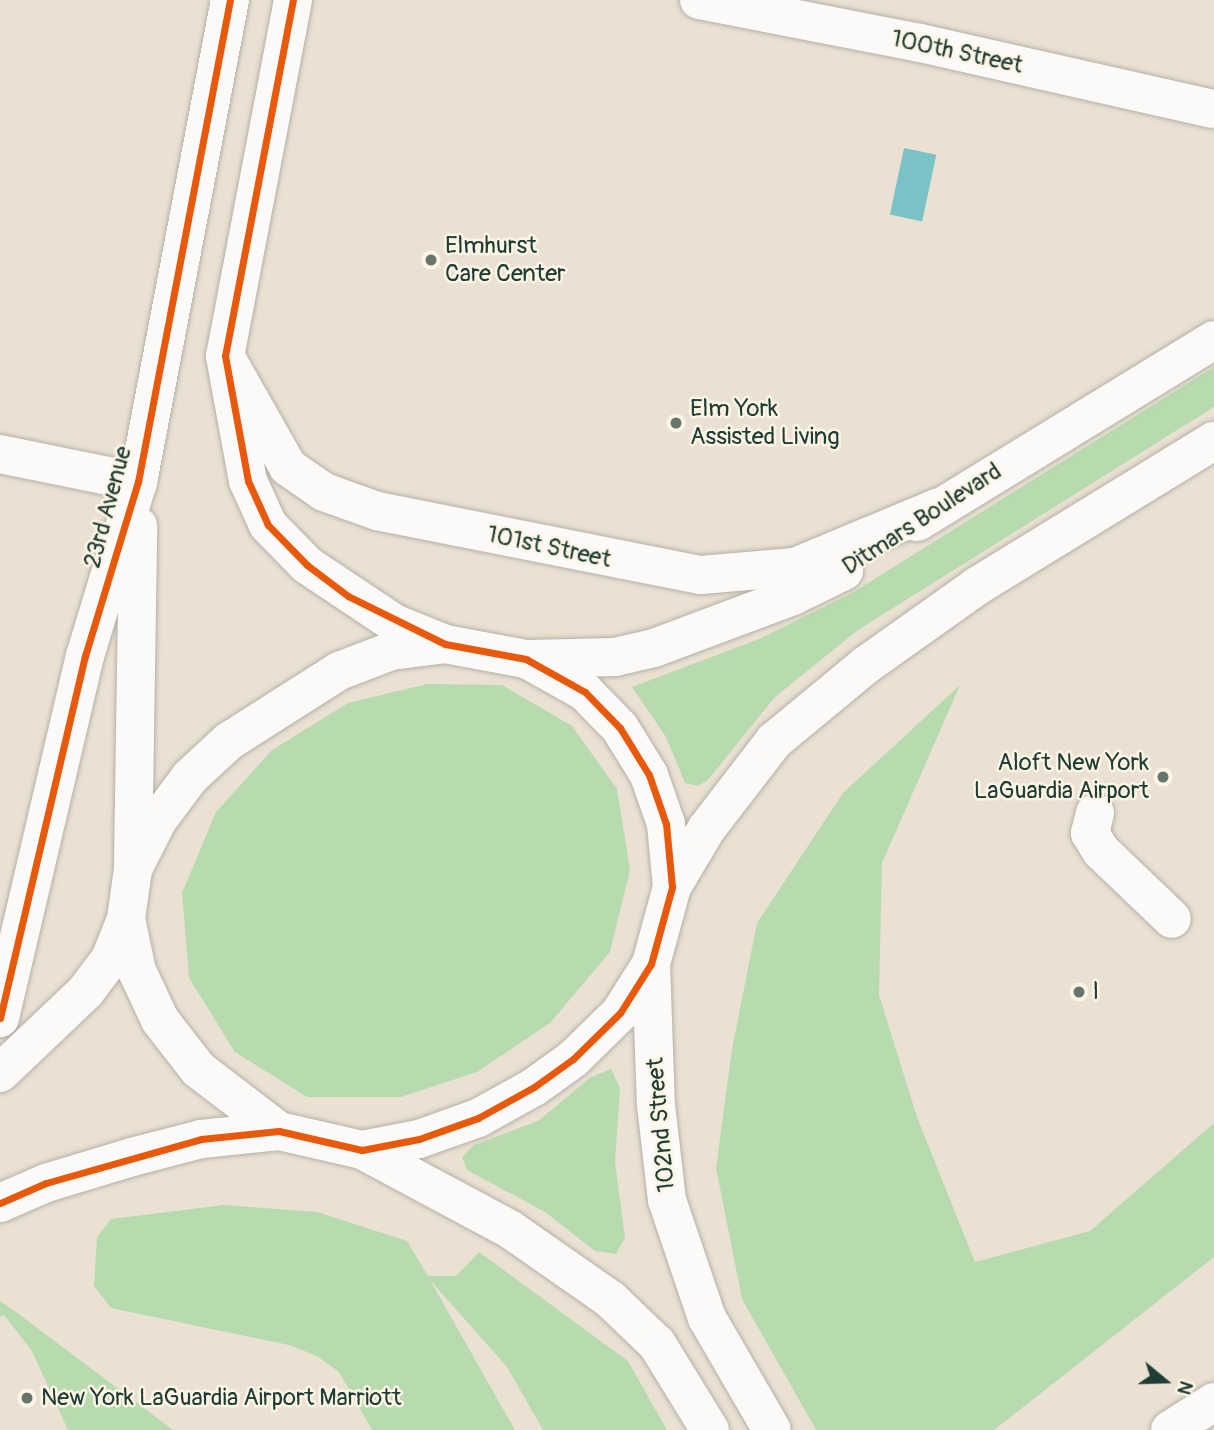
<!DOCTYPE html>
<style>
body{margin:0}
#map{position:relative;width:1214px;height:1430px;overflow:hidden;background:#eae1d2;font-family:Pangolin,sans-serif}
div>[style]{position:absolute}
.green>*{inset:0;background:#b7dbae}
.water>*{inset:0;background:#79c3c7;transform-origin:0 0}
.roads{filter:drop-shadow(0 0 2px #b4b1a7) drop-shadow(0 0 2px #b4b1a7)}
.minor>*{height:38px;margin:-19px;padding:0 19px;transform-origin:19px;border-radius:19px;background:#fcfaf8}
.highway>*{height:38px;margin:-19px;padding:0 19px;transform-origin:19px;border-radius:19px;background:#fcfaf8}
.cycleway>*{height:7px;margin:-3.5px;padding:0 3.5px;transform-origin:3.5px;border-radius:3.5px;background:#e8590c}
.dots>*{width:19px;height:19px;translate:-50% -50%;box-sizing:border-box;border:4px solid #fcf5e5;border-radius:50%}
span{translate:-50% -50%;white-space:nowrap;text-align:center;line-height:1.15;-webkit-text-stroke:5px #fcf5e5;paint-order:stroke}
.street-label{font-size:24px;color:#1f3d34}
.poi-label{font-size:24px;color:#1f3d34}
.left{translate:0 -50%;text-align:left}
.right{translate:-100% -50%;text-align:right}
.north{position:absolute;left:1130px;top:1346px;width:70px;height:70px;-webkit-text-stroke:5px #fcf5e5;paint-order:stroke;rotate:109deg;font-size:19px;font-weight:700;line-height:28px;text-align:center;color:#1f3d34}
.north::after{content:'';display:block;margin:auto;width:24px;height:32px;background:#1f3d34;clip-path:polygon(50% 0,100% 100%,50% 72%,0 100%)}
</style>
<div id="map">
<div class="green">
<i style="clip-path:polygon(1214px 367px,1214px 407px,858px 630px,775px 697px,707px 781px,697px 786px,685px 783px,666px 737px,632px 687px,759px 639px,852px 593px)"></i>
<i style="clip-path:polygon(427px 684px,502px 685px,572px 726px,617px 789px,630px 870px,610px 952px,550px 1023px,477px 1072px,401px 1097px,307px 1097px,235px 1052px,189px 978px,182px 893px,216px 812px,272px 750px,348px 703px)"></i>
<i style="clip-path:polygon(960px 685px,882px 863px,879px 995px,917px 1117px,975px 1262px,1090px 1231px,1214px 1123px,1214px 1257px,994px 1430px,816px 1430px,742px 1299px,716px 1168px,732px 1049px,757px 923px,843px 793px)"></i>
<i style="clip-path:polygon(611px 1069px,620px 1088px,615px 1162px,625px 1238px,616px 1254px,595px 1251px,545px 1212px,467px 1170px,462px 1157px,474px 1145px,538px 1121px,591px 1077px)"></i>
<i style="clip-path:polygon(224px 1205px,317px 1212px,407px 1241px,428px 1276px,456px 1276px,479px 1252px,628px 1361px,667px 1430px,543px 1430px,507px 1367px,430px 1280px,515px 1430px,372px 1430px,339px 1372px,317px 1356px,289px 1345px,111px 1308px,94px 1286px,97px 1237px,111px 1219px)"></i>
<i style="clip-path:polygon(0 1301px,16px 1312px,173px 1430px,68px 1430px,32px 1351px,4px 1315px,0 1317px)"></i>
</div>
<div class="water">
<i style="left:904px;top:148px;width:33px;height:68px;rotate:12deg"></i>
</div>
<div class="roads">
<div class="minor">
<i style="left:293px;top:0;width:362px;rotate:100.8deg"></i>
<i style="left:225px;top:356px;width:127px;rotate:79.6deg"></i>
<i style="left:248px;top:481px;width:48px;rotate:65.6deg"></i>
<i style="left:268px;top:525px;width:56px;rotate:45.7deg"></i>
<i style="left:307px;top:565px;width:105px;rotate:33.7deg"></i>
<i style="left:394px;top:623px;width:53px;rotate:22.2deg"></i>
<i style="left:699px;top:0;width:225px;rotate:11deg"></i>
<i style="left:920px;top:43px;width:301px;rotate:12.7deg"></i>
<i style="left:225px;top:356px;width:128px;rotate:60.4deg"></i>
<i style="left:288px;top:467px;width:44px;rotate:34.8deg"></i>
<i style="left:324px;top:492px;width:56px;rotate:19.7deg"></i>
<i style="left:377px;top:511px;width:330px;rotate:11.2deg"></i>
<i style="left:701px;top:575px;width:94px;rotate:-4.9deg"></i>
<i style="left:795px;top:567px;width:154px;rotate:-22.6deg"></i>
<i style="left:0;top:454px;width:141px;rotate:11.5deg"></i>
<i style="left:917px;top:522px;width:348px;rotate:-31.5deg"></i>
<i style="left:445px;top:644px;width:82px;rotate:10.5deg"></i>
<i style="left:526px;top:659px;width:68px;rotate:29.2deg"></i>
<i style="left:585px;top:692px;width:50px;rotate:45.8deg"></i>
<i style="left:620px;top:728px;width:55px;rotate:58.3deg"></i>
<i style="left:649px;top:775px;width:52px;rotate:70.9deg"></i>
<i style="left:666px;top:824px;width:63px;rotate:84.6deg"></i>
<i style="left:672px;top:887px;width:80px;rotate:105.3deg"></i>
<i style="left:651px;top:964px;width:58px;rotate:122.3deg"></i>
<i style="left:620px;top:1013px;width:66px;rotate:135.6deg"></i>
<i style="left:573px;top:1059px;width:48px;rotate:144.3deg"></i>
<i style="left:534px;top:1087px;width:64px;rotate:151deg"></i>
<i style="left:478px;top:1118px;width:63px;rotate:160.4deg"></i>
<i style="left:419px;top:1139px;width:58px;rotate:169.1deg"></i>
<i style="left:362px;top:1150px;width:85px;rotate:-167.1deg"></i>
<i style="left:279px;top:1131px;width:102px;rotate:-142.6deg"></i>
<i style="left:198px;top:1069px;width:62px;rotate:-127.8deg"></i>
<i style="left:160px;top:1020px;width:54px;rotate:-115.1deg"></i>
<i style="left:137px;top:971px;width:53px;rotate:-101.9deg"></i>
<i style="left:126px;top:919px;width:50px;rotate:-82deg"></i>
<i style="left:133px;top:869px;width:55px;rotate:-63deg"></i>
<i style="left:158px;top:820px;width:54px;rotate:-53.3deg"></i>
<i style="left:190px;top:777px;width:53px;rotate:-42.7deg"></i>
<i style="left:229px;top:741px;width:130px;rotate:-32.5deg"></i>
<i style="left:339px;top:671px;width:56px;rotate:-21deg"></i>
<i style="left:391px;top:651px;width:54px;rotate:-7.4deg"></i>
<i style="left:529px;top:659px;width:86px;rotate:-1.3deg"></i>
<i style="left:615px;top:657px;width:40px;rotate:-13deg"></i>
<i style="left:654px;top:648px;width:148px;rotate:-20.5deg"></i>
<i style="left:793px;top:596px;width:57px;rotate:-26.1deg"></i>
<i style="left:1095px;top:813px;width:21px;rotate:104deg"></i>
<i style="left:1090px;top:833px;width:21px;rotate:59deg"></i>
<i style="left:1101px;top:851px;width:98px;rotate:43.8deg"></i>
<i style="left:133px;top:861px;width:335px;rotate:-89.1deg"></i>
<i style="left:672px;top:887px;width:69px;rotate:-59.3deg"></i>
<i style="left:707px;top:828px;width:110px;rotate:-52.4deg"></i>
<i style="left:774px;top:741px;width:119px;rotate:-39.6deg"></i>
<i style="left:866px;top:665px;width:136px;rotate:-35.4deg"></i>
<i style="left:977px;top:586px;width:278px;rotate:-31.5deg"></i>
<i style="left:651px;top:964px;width:141px;rotate:88deg"></i>
<i style="left:656px;top:1105px;width:96px;rotate:83.4deg"></i>
<i style="left:667px;top:1200px;width:125px;rotate:71.3deg"></i>
<i style="left:707px;top:1318px;width:129px;rotate:59.9deg"></i>
<i style="left:0;top:1018px;width:372px;rotate:-76.8deg"></i>
<i style="left:85px;top:656px;width:182px;rotate:-73.1deg"></i>
<i style="left:138px;top:482px;width:491px;rotate:-79.2deg"></i>
<i style="left:0;top:1073px;width:119px;rotate:-43.6deg"></i>
<i style="left:86px;top:991px;width:40px;rotate:-53deg"></i>
<i style="left:110px;top:959px;width:43px;rotate:-68.2deg"></i>
<i style="left:362px;top:1150px;width:169px;rotate:28.2deg"></i>
<i style="left:511px;top:1230px;width:121px;rotate:34.9deg"></i>
<i style="left:610px;top:1299px;width:65px;rotate:43.8deg"></i>
<i style="left:657px;top:1344px;width:101px;rotate:58.4deg"></i>
<i style="left:0;top:1203px;width:50px;rotate:-23.5deg"></i>
<i style="left:46px;top:1183px;width:90px;rotate:-16.8deg"></i>
<i style="left:132px;top:1157px;width:71px;rotate:-14.6deg"></i>
<i style="left:201px;top:1139px;width:78px;rotate:-5.9deg"></i>
</div>
<div class="highway">
<i style="left:1170px;top:1430px;width:52px;rotate:-32.5deg"></i>
</div>
</div>
<div class="cycleway">
<i style="left:0;top:1018px;width:372px;rotate:-76.8deg"></i>
<i style="left:85px;top:656px;width:182px;rotate:-73.1deg"></i>
<i style="left:138px;top:482px;width:491px;rotate:-79.2deg"></i>
<i style="left:0;top:1203px;width:50px;rotate:-23.5deg"></i>
<i style="left:46px;top:1183px;width:161px;rotate:-15.8deg"></i>
<i style="left:201px;top:1139px;width:78px;rotate:-5.9deg"></i>
<i style="left:279px;top:1131px;width:85px;rotate:12.9deg"></i>
<i style="left:362px;top:1150px;width:58px;rotate:-10.9deg"></i>
<i style="left:419px;top:1139px;width:63px;rotate:-19.6deg"></i>
<i style="left:478px;top:1118px;width:64px;rotate:-29deg"></i>
<i style="left:534px;top:1087px;width:48px;rotate:-35.7deg"></i>
<i style="left:573px;top:1059px;width:66px;rotate:-44.4deg"></i>
<i style="left:620px;top:1013px;width:58px;rotate:-57.7deg"></i>
<i style="left:651px;top:964px;width:80px;rotate:-74.7deg"></i>
<i style="left:672px;top:887px;width:63px;rotate:-95.4deg"></i>
<i style="left:666px;top:824px;width:52px;rotate:-109.1deg"></i>
<i style="left:649px;top:775px;width:55px;rotate:-121.7deg"></i>
<i style="left:620px;top:728px;width:50px;rotate:-134.2deg"></i>
<i style="left:585px;top:692px;width:68px;rotate:-150.8deg"></i>
<i style="left:526px;top:659px;width:82px;rotate:-169.5deg"></i>
<i style="left:445px;top:644px;width:108px;rotate:-153.7deg"></i>
<i style="left:348px;top:596px;width:51px;rotate:-142.9deg"></i>
<i style="left:307px;top:565px;width:56px;rotate:-134.3deg"></i>
<i style="left:268px;top:525px;width:48px;rotate:-114.4deg"></i>
<i style="left:248px;top:481px;width:127px;rotate:-100.4deg"></i>
<i style="left:225px;top:356px;width:362px;rotate:-79.2deg"></i>
</div>
<div class="dots">
<i style="left:431px;top:260px;background:#66766b"></i>
<i style="left:676px;top:423px;background:#66766b"></i>
<i style="left:1163px;top:777px;background:#66766b"></i>
<i style="left:1079px;top:992px;background:#66766b"></i>
<i style="left:27px;top:1398px;background:#66766b"></i>
</div>
<div class="street-label">
<span style="left:957px;top:52px;rotate:12deg">100th Street</span>
<span style="left:108px;top:507px;rotate:-75deg">23rd Avenue</span>
<span style="left:922px;top:519px;rotate:-33deg">Ditmars Boulevard</span>
<span style="left:549px;top:547px;rotate:12deg">101st Street</span>
<span style="left:661px;top:1125px;rotate:-95deg">102nd Street</span>
</div>
<div class="poi-label">
<span class="left" style="left:445px;top:260px">Elmhurst<br>Care Center</span>
<span class="left" style="left:690px;top:423px">Elm York<br>Assisted Living</span>
<span class="right" style="left:1149px;top:777px">Aloft New York<br>LaGuardia Airport</span>
<span class="left" style="left:1093px;top:992px">l</span>
<span class="left" style="left:41px;top:1398px">New York LaGuardia Airport Marriott</span>
</div>
<div class="north">N</div>
</div>
